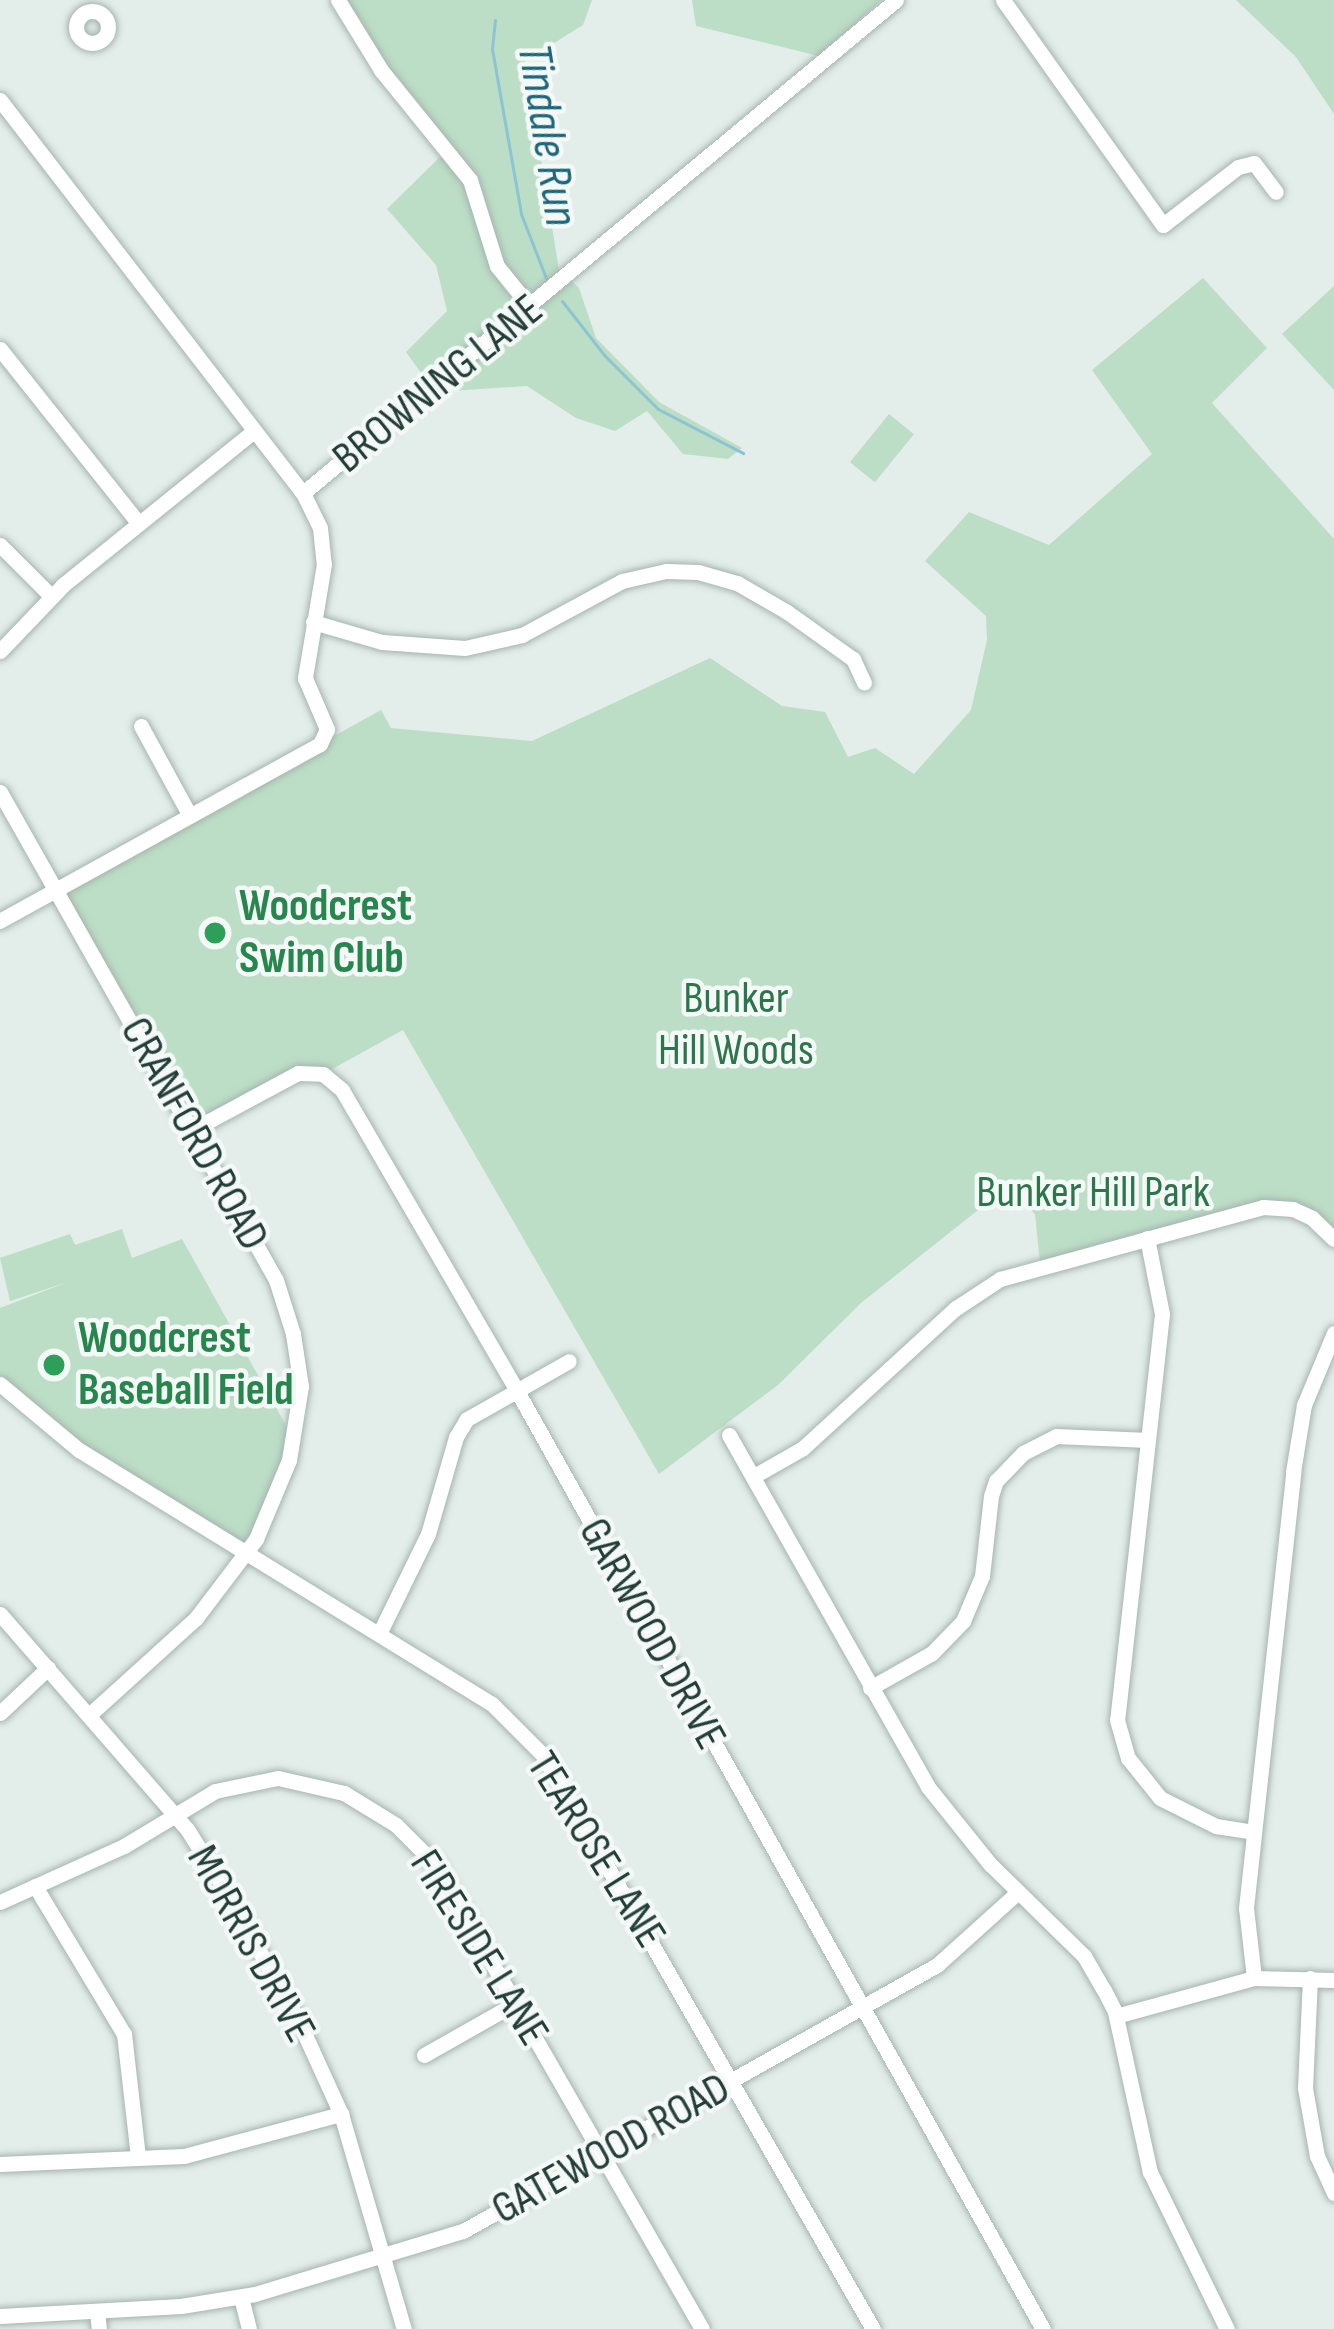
<!DOCTYPE html>
<style>
body{margin:0}
#map{position:relative;width:1334px;height:2329px;overflow:hidden;background:#e3ede9;font-family:"Sofia Sans Condensed",sans-serif}
div>[style]{position:absolute}
.green>*{inset:0;background:#bcdec6;transform-origin:0 0}
.stream>*{height:3px;margin:-1.5px;padding:0 1.5px;transform-origin:1.5px;border-radius:1.5px;background:#8cc4d1}
.roads{filter:drop-shadow(0 0 3px #a6b5b0) drop-shadow(0 0 3px #a6b5b0)}
.minor>*{height:15px;margin:-7.5px;padding:0 7.5px;transform-origin:7.5px;border-radius:7.5px;background:#fff}
.minor>.ring{margin:-7.5px;padding:0;box-sizing:content-box;background:none;border:15px solid #fff;border-radius:50%}
.dots>*{width:33px;height:33px;translate:-50% -50%;box-sizing:border-box;border:6px solid #f4f9f7;border-radius:50%}
span{translate:-50% -50%;white-space:nowrap;text-align:center;line-height:1.15;-webkit-text-stroke:9px #f4f9f7;paint-order:stroke}
.street-label{font-size:45px;color:#233e38}
.leisure-label{font-size:45px;color:#27864d;font-weight:700}
.left{translate:0 -50%;text-align:left}
.park-label{font-size:45px;color:#2d754b}
.water-label{font-size:48px;color:#1d677a;font-style:italic}
</style>
<div id="map">
<div class="green">
<i style="clip-path:polygon(337px 0,592px 0,583px 25px,525px 61px,559px 270px,579px 288px,596px 338px,659px 402px,742px 448px,728px 459px,683px 454px,647px 411px,615px 431px,576px 418px,527px 386px,435px 392px,406px 352px,447px 311px,436px 265px,387px 209px,448px 149px)"></i>
<i style="clip-path:polygon(692px 0,881px 0,819px 56px,696px 26px)"></i>
<i style="clip-path:polygon(1236px 0,1334px 0,1334px 114px,1296px 57px)"></i>
<i style="clip-path:polygon(1203px 278px,1267px 348px,1212px 403px,1334px 539px,1334px 1244px,1309px 1222px,1263px 1207px,1041px 1272px,1035px 1214px,1007px 1187px,861px 1303px,778px 1385px,659px 1474px,403px 1030px,323px 1074px,309px 1072px,192px 1130px,57px 890px,381px 710px,391px 728px,532px 741px,710px 658px,782px 706px,825px 712px,848px 757px,875px 748px,914px 774px,971px 710px,987px 640px,986px 616px,925px 561px,969px 512px,1049px 545px,1152px 454px,1092px 370px)"></i>
<i style="clip-path:polygon(1334px 286px,1334px 390px,1282px 334px)"></i>
<i style="left:889px;top:414px;width:32px;height:62px;rotate:39deg"></i>
<i style="clip-path:polygon(122px 1229px,132px 1258px,182px 1239px,293px 1438px,246px 1554px,79px 1450px,0 1384px,0 1308px,68px 1282px,10px 1301px,0 1258px,70px 1234px,75px 1245px)"></i>
</div>
<div class="stream">
<i style="left:495px;top:20px;width:29px;rotate:96deg"></i>
<i style="left:492px;top:49px;width:168px;rotate:80deg"></i>
<i style="left:521px;top:214px;width:69px;rotate:68.7deg"></i>
<i style="left:562px;top:301px;width:70px;rotate:52deg"></i>
<i style="left:605px;top:356px;width:75px;rotate:45deg"></i>
<i style="left:658px;top:409px;width:96px;rotate:27.4deg"></i>
</div>
<div class="roads">
<div class="minor">
<i style="left:338px;top:0;width:82px;rotate:58.4deg"></i>
<i style="left:381px;top:70px;width:141px;rotate:51deg"></i>
<i style="left:470px;top:180px;width:90px;rotate:72.6deg"></i>
<i style="left:497px;top:266px;width:54px;rotate:51deg"></i>
<i style="left:1003px;top:0;width:276px;rotate:54.6deg"></i>
<i style="left:1163px;top:225px;width:95px;rotate:-37.7deg"></i>
<i style="left:1238px;top:167px;width:16px;rotate:-14deg"></i>
<i style="left:1254px;top:163px;width:36px;rotate:53deg"></i>
<i class="ring" style="left:76px;top:11px;width:17px;height:17px"></i>
<i style="left:0;top:100px;width:496px;rotate:52.4deg"></i>
<i style="left:303px;top:493px;width:39px;rotate:64deg"></i>
<i style="left:320px;top:528px;width:36px;rotate:84deg"></i>
<i style="left:324px;top:564px;width:116px;rotate:99.5deg"></i>
<i style="left:305px;top:678px;width:56px;rotate:66.7deg"></i>
<i style="left:327px;top:729px;width:17px;rotate:115deg"></i>
<i style="left:320px;top:744px;width:366px;rotate:151.1deg"></i>
<i style="left:0;top:349px;width:223px;rotate:51.5deg"></i>
<i style="left:303px;top:493px;width:771px;rotate:-39.74deg"></i>
<i style="left:0;top:545px;width:72px;rotate:45deg"></i>
<i style="left:313px;top:622px;width:72px;rotate:16.2deg"></i>
<i style="left:382px;top:642px;width:83px;rotate:4.1deg"></i>
<i style="left:465px;top:648px;width:58px;rotate:-12.8deg"></i>
<i style="left:522px;top:635px;width:114px;rotate:-28.4deg"></i>
<i style="left:622px;top:581px;width:45px;rotate:-12.8deg"></i>
<i style="left:666px;top:571px;width:32px;rotate:2deg"></i>
<i style="left:698px;top:572px;width:41px;rotate:15.8deg"></i>
<i style="left:737px;top:583px;width:58px;rotate:30.1deg"></i>
<i style="left:787px;top:612px;width:81px;rotate:35.5deg"></i>
<i style="left:853px;top:659px;width:26px;rotate:65deg"></i>
<i style="left:0;top:651px;width:91px;rotate:-46.3deg"></i>
<i style="left:63px;top:585px;width:245px;rotate:-38.9deg"></i>
<i style="left:141px;top:726px;width:102px;rotate:61.4deg"></i>
<i style="left:0;top:792px;width:561px;rotate:60.51deg"></i>
<i style="left:276px;top:1280px;width:57px;rotate:72.5deg"></i>
<i style="left:293px;top:1334px;width:53px;rotate:81.3deg"></i>
<i style="left:301px;top:1386px;width:75px;rotate:99.2deg"></i>
<i style="left:289px;top:1460px;width:86px;rotate:112.7deg"></i>
<i style="left:256px;top:1539px;width:99px;rotate:127.2deg"></i>
<i style="left:196px;top:1618px;width:143px;rotate:137.8deg"></i>
<i style="left:192px;top:1130px;width:120px;rotate:-28.3deg"></i>
<i style="left:298px;top:1073px;width:25px;rotate:2deg"></i>
<i style="left:323px;top:1074px;width:25px;rotate:40deg"></i>
<i style="left:342px;top:1090px;width:348px;rotate:59.8deg"></i>
<i style="left:517px;top:1391px;width:1075px;rotate:60.72deg"></i>
<i style="left:1147px;top:1238px;width:77px;rotate:78.8deg"></i>
<i style="left:1162px;top:1314px;width:408px;rotate:96.3deg"></i>
<i style="left:1117px;top:1720px;width:40px;rotate:74deg"></i>
<i style="left:1128px;top:1758px;width:51px;rotate:51.3deg"></i>
<i style="left:1160px;top:1798px;width:63px;rotate:26.6deg"></i>
<i style="left:1216px;top:1826px;width:36px;rotate:9deg"></i>
<i style="left:0;top:1384px;width:103px;rotate:39.9deg"></i>
<i style="left:79px;top:1450px;width:485px;rotate:31.6deg"></i>
<i style="left:492px;top:1704px;width:72px;rotate:45deg"></i>
<i style="left:543px;top:1755px;width:662px;rotate:60.1deg"></i>
<i style="left:729px;top:1435px;width:404px;rotate:60.5deg"></i>
<i style="left:928px;top:1787px;width:99px;rotate:51.2deg"></i>
<i style="left:990px;top:1864px;width:132px;rotate:44.4deg"></i>
<i style="left:1084px;top:1956px;width:39px;rotate:60deg"></i>
<i style="left:1104px;top:1990px;width:25px;rotate:63deg"></i>
<i style="left:1115px;top:2012px;width:164px;rotate:77.7deg"></i>
<i style="left:1150px;top:2172px;width:175px;rotate:63.9deg"></i>
<i style="left:754px;top:1476px;width:56px;rotate:-29.7deg"></i>
<i style="left:803px;top:1448px;width:207px;rotate:-42.5deg"></i>
<i style="left:956px;top:1308px;width:53px;rotate:-33.4deg"></i>
<i style="left:1000px;top:1279px;width:273px;rotate:-15.3deg"></i>
<i style="left:1263px;top:1207px;width:30px;rotate:4deg"></i>
<i style="left:1293px;top:1209px;width:21px;rotate:25deg"></i>
<i style="left:1312px;top:1218px;width:30px;rotate:44deg"></i>
<i style="left:0;top:1614px;width:285px;rotate:49deg"></i>
<i style="left:187px;top:1829px;width:75px;rotate:58deg"></i>
<i style="left:227px;top:1893px;width:150px;rotate:60.9deg"></i>
<i style="left:300px;top:2024px;width:99px;rotate:65.5deg"></i>
<i style="left:341px;top:2114px;width:224px;rotate:73.7deg"></i>
<i style="left:379px;top:1634px;width:111px;rotate:-63.9deg"></i>
<i style="left:428px;top:1534px;width:101px;rotate:-73.9deg"></i>
<i style="left:456px;top:1437px;width:21px;rotate:-59deg"></i>
<i style="left:467px;top:1419px;width:117px;rotate:-29.6deg"></i>
<i style="left:870px;top:1688px;width:71px;rotate:-29.4deg"></i>
<i style="left:932px;top:1653px;width:45px;rotate:-45.9deg"></i>
<i style="left:963px;top:1621px;width:49px;rotate:-67.1deg"></i>
<i style="left:982px;top:1576px;width:81px;rotate:-83.6deg"></i>
<i style="left:991px;top:1496px;width:16px;rotate:-72deg"></i>
<i style="left:996px;top:1481px;width:39px;rotate:-46deg"></i>
<i style="left:1023px;top:1453px;width:37px;rotate:-27deg"></i>
<i style="left:1056px;top:1436px;width:92px;rotate:2.5deg"></i>
<i style="left:0;top:1713px;width:66px;rotate:-43.2deg"></i>
<i style="left:35px;top:1886px;width:173px;rotate:59deg"></i>
<i style="left:124px;top:2034px;width:123px;rotate:83.5deg"></i>
<i style="left:0;top:1902px;width:136px;rotate:-24.3deg"></i>
<i style="left:124px;top:1846px;width:106px;rotate:-31.1deg"></i>
<i style="left:215px;top:1791px;width:64px;rotate:-11.7deg"></i>
<i style="left:278px;top:1778px;width:68px;rotate:12.8deg"></i>
<i style="left:344px;top:1793px;width:61px;rotate:31.6deg"></i>
<i style="left:396px;top:1825px;width:55px;rotate:45deg"></i>
<i style="left:435px;top:1864px;width:536px;rotate:60.14deg"></i>
<i style="left:1254px;top:1978px;width:70px;rotate:-96.5deg"></i>
<i style="left:1246px;top:1908px;width:439px;rotate:-83.8deg"></i>
<i style="left:1293px;top:1472px;width:68px;rotate:-80.7deg"></i>
<i style="left:1304px;top:1405px;width:78px;rotate:-67.4deg"></i>
<i style="left:1310px;top:1978px;width:110px;rotate:92.6deg"></i>
<i style="left:1305px;top:2088px;width:69px;rotate:80deg"></i>
<i style="left:1317px;top:2156px;width:41px;rotate:65.3deg"></i>
<i style="left:1116px;top:2016px;width:143px;rotate:-15.4deg"></i>
<i style="left:1254px;top:1978px;width:80px;rotate:1.4deg"></i>
<i style="left:424px;top:2055px;width:106px;rotate:-29.5deg"></i>
<i style="left:0;top:2164px;width:184px;rotate:-2.5deg"></i>
<i style="left:184px;top:2156px;width:163px;rotate:-15deg"></i>
<i style="left:241px;top:2297px;width:33px;rotate:76deg"></i>
<i style="left:97px;top:2311px;width:18px;rotate:84deg"></i>
<i style="left:0;top:2316px;width:181px;rotate:-3.2deg"></i>
<i style="left:181px;top:2306px;width:75px;rotate:-9.2deg"></i>
<i style="left:255px;top:2294px;width:217px;rotate:-16.9deg"></i>
<i style="left:463px;top:2231px;width:544px;rotate:-29.3deg"></i>
<i style="left:937px;top:1965px;width:109px;rotate:-42deg"></i>
</div>
</div>
<div class="dots">
<i style="left:215px;top:933px;background:#2e9e5b"></i>
<i style="left:54px;top:1365px;background:#2e9e5b"></i>
</div>
<div class="street-label">
<span style="left:438px;top:384px;rotate:-39deg">BROWNING LANE</span>
<span style="left:194px;top:1134px;rotate:61deg">CRANFORD ROAD</span>
<span style="left:652px;top:1634px;rotate:61deg">GARWOOD DRIVE</span>
<span style="left:596px;top:1850px;rotate:58deg">TEAROSE LANE</span>
<span style="left:251px;top:1944px;rotate:61deg">MORRIS DRIVE</span>
<span style="left:479px;top:1948px;rotate:58deg">FIRESIDE LANE</span>
<span style="left:611px;top:2149px;rotate:-29deg">GATEWOOD ROAD</span>
</div>
<div class="leisure-label">
<span class="left" style="left:239px;top:933px">Woodcrest<br>Swim Club</span>
<span class="left" style="left:78px;top:1365px">Woodcrest<br>Baseball Field</span>
</div>
<div class="park-label">
<span style="left:736px;top:1025px">Bunker<br>Hill Woods</span>
<span style="left:1093px;top:1193px">Bunker Hill Park</span>
</div>
<div class="water-label">
<span style="left:547px;top:135px;rotate:81deg">Tindale Run</span>
</div>
</div>
